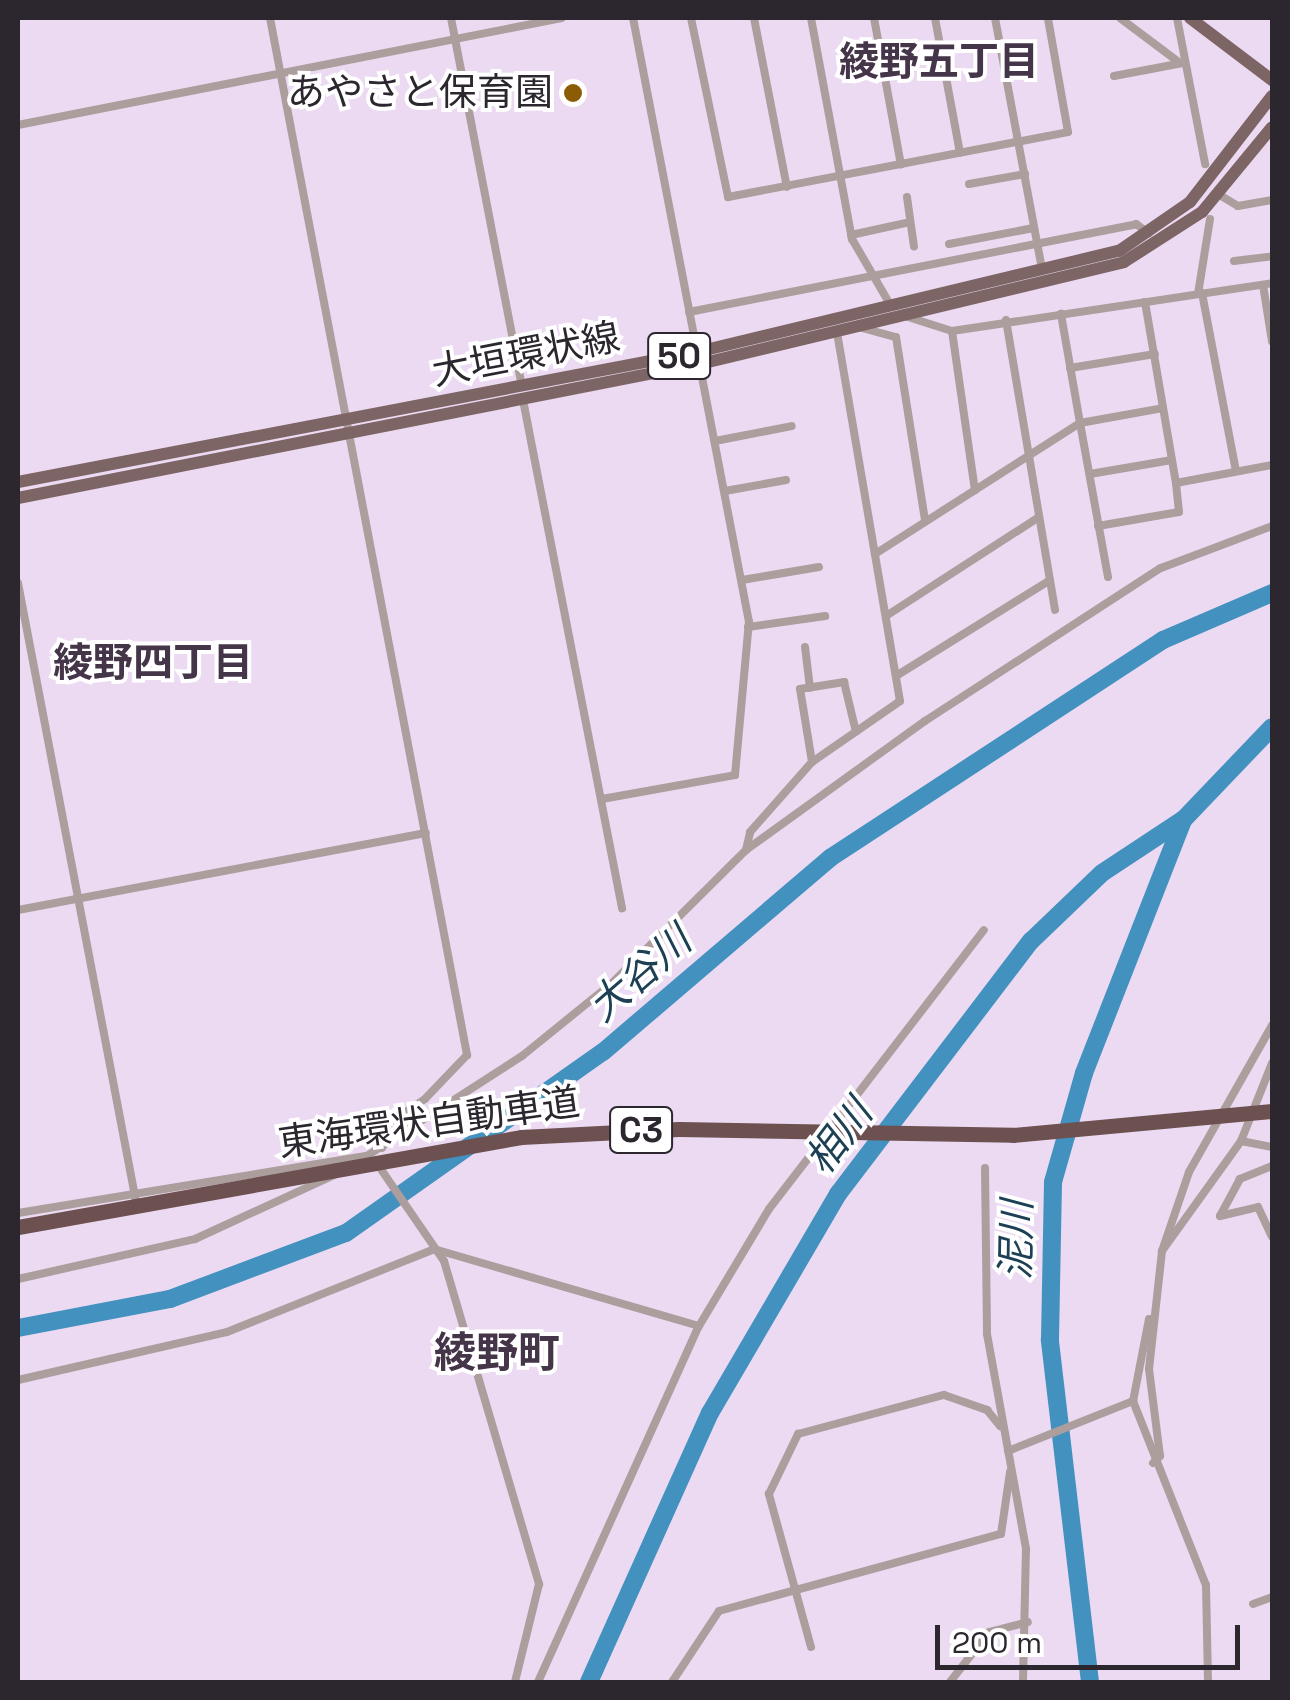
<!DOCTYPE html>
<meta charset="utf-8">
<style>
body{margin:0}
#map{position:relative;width:1290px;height:1700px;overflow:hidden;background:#ecdaf3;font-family:"Space Grotesk","Noto Sans JP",sans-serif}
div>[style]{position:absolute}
.river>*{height:18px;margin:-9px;padding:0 9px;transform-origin:9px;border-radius:9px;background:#4291be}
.minor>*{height:8px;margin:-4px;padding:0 4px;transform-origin:4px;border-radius:4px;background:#ac9e9d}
.primary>*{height:12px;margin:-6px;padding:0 6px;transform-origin:6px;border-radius:6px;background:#7e6565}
.motorway-bridge>*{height:15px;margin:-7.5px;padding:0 7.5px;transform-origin:7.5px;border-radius:7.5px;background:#6d5151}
.dots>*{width:28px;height:28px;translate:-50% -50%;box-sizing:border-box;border:5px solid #fff;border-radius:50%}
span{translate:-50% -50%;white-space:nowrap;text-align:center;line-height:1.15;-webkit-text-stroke:8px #fff;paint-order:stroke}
.shield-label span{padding:2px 8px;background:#fff;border:2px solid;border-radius:8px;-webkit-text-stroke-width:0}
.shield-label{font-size:35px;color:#2c262f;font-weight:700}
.poi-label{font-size:38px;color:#2c262f}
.right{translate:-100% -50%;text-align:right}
.street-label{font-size:38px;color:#2c262f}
.neighbourhood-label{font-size:40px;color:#443549;font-weight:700}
.water-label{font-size:40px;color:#1d4054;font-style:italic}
.quarter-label{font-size:42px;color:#443549;font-weight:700}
.frame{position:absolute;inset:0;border:20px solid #2c262f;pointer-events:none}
.scale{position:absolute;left:935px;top:1625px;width:305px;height:45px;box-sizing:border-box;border:5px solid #2c262f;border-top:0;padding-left:12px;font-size:30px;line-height:35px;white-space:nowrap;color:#2c262f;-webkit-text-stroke:8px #fff;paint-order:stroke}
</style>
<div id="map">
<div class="river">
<i style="left:18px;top:1328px;width:155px;rotate:-10.8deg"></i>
<i style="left:170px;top:1299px;width:188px;rotate:-20.6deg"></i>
<i style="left:346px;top:1233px;width:314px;rotate:-35.2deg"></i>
<i style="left:603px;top:1052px;width:299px;rotate:-40.5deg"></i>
<i style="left:830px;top:858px;width:398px;rotate:-33.2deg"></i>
<i style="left:1163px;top:640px;width:119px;rotate:-23.3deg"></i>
<i style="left:589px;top:1682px;width:295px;rotate:-65.8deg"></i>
<i style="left:710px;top:1413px;width:254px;rotate:-59.7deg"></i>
<i style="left:838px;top:1194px;width:318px;rotate:-52.7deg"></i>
<i style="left:1031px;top:941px;width:98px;rotate:-43.8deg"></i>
<i style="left:1102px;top:873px;width:98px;rotate:-33.4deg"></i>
<i style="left:1184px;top:819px;width:127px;rotate:-46.3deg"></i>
<i style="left:1090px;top:1682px;width:345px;rotate:-96.7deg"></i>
<i style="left:1050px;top:1339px;width:157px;rotate:-88.9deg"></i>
<i style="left:1053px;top:1182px;width:113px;rotate:-74.1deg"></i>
<i style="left:1084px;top:1073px;width:272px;rotate:-68.6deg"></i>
</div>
<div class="minor">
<i style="left:270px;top:18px;width:1056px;rotate:79.24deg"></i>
<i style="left:467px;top:1055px;width:61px;rotate:133.7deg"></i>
<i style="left:425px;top:1099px;width:66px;rotate:146.1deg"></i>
<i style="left:370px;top:1136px;width:17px;rotate:45deg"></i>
<i style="left:451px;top:18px;width:375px;rotate:79.1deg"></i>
<i style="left:691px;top:18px;width:183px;rotate:78.3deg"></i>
<i style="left:728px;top:197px;width:346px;rotate:-10.8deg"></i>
<i style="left:1068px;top:132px;width:116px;rotate:-100deg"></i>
<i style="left:754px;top:18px;width:172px;rotate:79deg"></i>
<i style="left:811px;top:18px;width:225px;rotate:79.5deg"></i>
<i style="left:852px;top:239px;width:78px;rotate:59.8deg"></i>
<i style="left:874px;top:18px;width:149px;rotate:79.6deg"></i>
<i style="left:935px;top:18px;width:137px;rotate:79.5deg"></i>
<i style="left:995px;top:18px;width:256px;rotate:79.4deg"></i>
<i style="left:1120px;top:18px;width:75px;rotate:36.9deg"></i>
<i style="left:1177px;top:18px;width:149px;rotate:79.1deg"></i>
<i style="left:1114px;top:76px;width:70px;rotate:-10.7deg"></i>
<i style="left:18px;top:125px;width:554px;rotate:-11.13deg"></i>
<i style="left:969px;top:184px;width:57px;rotate:-10.1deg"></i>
<i style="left:1218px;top:194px;width:23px;rotate:31deg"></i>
<i style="left:1238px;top:206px;width:35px;rotate:-10deg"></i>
<i style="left:907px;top:197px;width:50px;rotate:82deg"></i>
<i style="left:851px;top:235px;width:60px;rotate:-12.4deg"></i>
<i style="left:949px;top:244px;width:86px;rotate:-10.7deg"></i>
<i style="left:1234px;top:261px;width:38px;rotate:-7deg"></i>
<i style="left:1263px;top:285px;width:57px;rotate:80.9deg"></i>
<i style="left:1202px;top:293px;width:181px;rotate:79.2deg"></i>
<i style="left:1198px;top:294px;width:76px;rotate:-80.9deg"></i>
<i style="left:1145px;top:302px;width:184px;rotate:80.3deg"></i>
<i style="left:1176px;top:483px;width:98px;rotate:-10.6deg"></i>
<i style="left:689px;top:312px;width:456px;rotate:-11.1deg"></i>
<i style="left:1136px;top:224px;width:16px;rotate:35deg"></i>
<i style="left:908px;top:317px;width:46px;rotate:17.7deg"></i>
<i style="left:952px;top:331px;width:324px;rotate:-8.5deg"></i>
<i style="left:1006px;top:320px;width:294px;rotate:80.4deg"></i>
<i style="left:862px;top:328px;width:35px;rotate:15deg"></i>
<i style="left:896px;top:337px;width:186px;rotate:81deg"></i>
<i style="left:952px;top:331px;width:161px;rotate:81.8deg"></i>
<i style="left:1070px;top:368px;width:86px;rotate:-9.4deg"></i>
<i style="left:523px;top:400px;width:518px;rotate:78.97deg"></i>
<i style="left:715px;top:441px;width:78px;rotate:-11deg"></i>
<i style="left:1090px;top:474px;width:83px;rotate:-9.7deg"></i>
<i style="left:725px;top:491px;width:62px;rotate:-10.2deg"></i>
<i style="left:1098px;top:526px;width:82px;rotate:-9.8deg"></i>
<i style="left:1179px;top:512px;width:29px;rotate:-96deg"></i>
<i style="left:875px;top:554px;width:243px;rotate:-32.6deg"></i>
<i style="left:1080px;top:423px;width:111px;rotate:-99.9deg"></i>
<i style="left:1108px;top:577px;width:157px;rotate:-100.3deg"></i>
<i style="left:1080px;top:423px;width:84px;rotate:-10.2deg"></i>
<i style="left:742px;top:580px;width:78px;rotate:-9.6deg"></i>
<i style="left:18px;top:583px;width:635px;rotate:79.2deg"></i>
<i style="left:886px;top:616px;width:182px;rotate:-32.9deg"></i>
<i style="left:748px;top:627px;width:78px;rotate:-8.1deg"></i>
<i style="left:805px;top:647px;width:41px;rotate:83deg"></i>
<i style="left:896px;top:676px;width:181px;rotate:-31.9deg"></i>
<i style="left:812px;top:762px;width:74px;rotate:-99.3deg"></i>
<i style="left:800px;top:689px;width:45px;rotate:-9deg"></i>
<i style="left:844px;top:682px;width:51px;rotate:76.5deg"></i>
<i style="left:602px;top:799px;width:135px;rotate:-10.2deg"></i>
<i style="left:735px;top:775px;width:154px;rotate:-84.8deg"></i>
<i style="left:749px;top:622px;width:615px;rotate:-100.87deg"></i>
<i style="left:746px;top:850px;width:18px;rotate:-77deg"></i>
<i style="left:750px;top:832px;width:94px;rotate:-48.5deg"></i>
<i style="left:812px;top:762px;width:107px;rotate:-34.7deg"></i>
<i style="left:900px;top:701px;width:373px;rotate:-99.7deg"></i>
<i style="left:18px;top:910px;width:415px;rotate:-10.7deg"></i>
<i style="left:1241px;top:1141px;width:32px;rotate:11deg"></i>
<i style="left:359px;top:1161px;width:194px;rotate:-32.8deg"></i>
<i style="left:522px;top:1056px;width:116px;rotate:-39deg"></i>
<i style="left:612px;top:983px;width:189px;rotate:-44.8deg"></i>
<i style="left:746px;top:850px;width:221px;rotate:-35.8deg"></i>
<i style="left:925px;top:721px;width:281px;rotate:-33deg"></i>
<i style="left:1161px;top:568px;width:119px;rotate:-20.7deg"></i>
<i style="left:376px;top:1162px;width:120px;rotate:55.5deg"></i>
<i style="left:444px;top:1261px;width:337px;rotate:73.6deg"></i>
<i style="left:539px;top:1584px;width:101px;rotate:103.8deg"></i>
<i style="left:1272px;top:1166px;width:35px;rotate:158deg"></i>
<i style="left:1240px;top:1179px;width:42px;rotate:118.4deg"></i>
<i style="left:1220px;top:1216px;width:39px;rotate:-13deg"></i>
<i style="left:1258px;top:1207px;width:33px;rotate:65deg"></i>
<i style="left:985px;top:1168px;width:166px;rotate:89.3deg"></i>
<i style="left:987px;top:1334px;width:219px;rotate:79.7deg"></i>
<i style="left:1026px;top:1549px;width:133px;rotate:91.3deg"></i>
<i style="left:18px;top:1213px;width:354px;rotate:-9.3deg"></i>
<i style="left:1162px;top:1251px;width:135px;rotate:-54.3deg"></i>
<i style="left:1241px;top:1141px;width:84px;rotate:-68.3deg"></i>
<i style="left:18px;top:1279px;width:181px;rotate:-12.7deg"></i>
<i style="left:195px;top:1239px;width:153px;rotate:-24.7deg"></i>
<i style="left:1149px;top:1319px;width:84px;rotate:101deg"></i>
<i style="left:1133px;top:1401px;width:198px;rotate:68.4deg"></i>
<i style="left:1206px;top:1585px;width:97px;rotate:88.8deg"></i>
<i style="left:18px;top:1380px;width:214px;rotate:-12.9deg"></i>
<i style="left:227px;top:1332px;width:223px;rotate:-21.8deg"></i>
<i style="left:434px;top:1249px;width:276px;rotate:16.2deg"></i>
<i style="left:1008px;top:1451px;width:135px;rotate:-21.8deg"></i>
<i style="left:1153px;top:1463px;width:10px;rotate:-45deg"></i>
<i style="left:1160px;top:1456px;width:88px;rotate:-97.2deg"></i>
<i style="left:1149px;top:1369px;width:119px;rotate:-83.7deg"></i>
<i style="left:1162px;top:1251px;width:83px;rotate:-71.1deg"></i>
<i style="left:1189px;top:1172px;width:169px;rotate:-60.5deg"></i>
<i style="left:1253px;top:1604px;width:20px;rotate:-20deg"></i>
<i style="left:811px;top:1647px;width:159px;rotate:-105.4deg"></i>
<i style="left:769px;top:1494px;width:67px;rotate:-64.2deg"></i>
<i style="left:798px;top:1434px;width:151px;rotate:-15deg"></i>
<i style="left:944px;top:1395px;width:46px;rotate:19.2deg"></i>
<i style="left:987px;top:1410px;width:21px;rotate:51deg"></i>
<i style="left:538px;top:1682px;width:391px;rotate:-65.7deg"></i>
<i style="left:699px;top:1326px;width:136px;rotate:-59.1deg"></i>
<i style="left:769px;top:1209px;width:352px;rotate:-52.4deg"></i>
<i style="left:672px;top:1682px;width:85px;rotate:-56.5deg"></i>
<i style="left:719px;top:1611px;width:292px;rotate:-15.3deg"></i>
<i style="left:1001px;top:1534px;width:63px;rotate:-81.7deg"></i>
<i style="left:950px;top:1682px;width:63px;rotate:-52deg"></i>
<i style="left:989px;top:1632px;width:40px;rotate:-14.4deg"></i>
</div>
<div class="primary">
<i style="left:1190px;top:18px;width:103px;rotate:37.1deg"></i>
<i style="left:18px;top:482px;width:691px;rotate:-10.84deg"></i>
<i style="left:697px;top:352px;width:434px;rotate:-13.5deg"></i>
<i style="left:1119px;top:251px;width:86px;rotate:-34.6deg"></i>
<i style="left:1190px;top:202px;width:134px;rotate:-52.3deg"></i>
<i style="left:18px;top:498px;width:695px;rotate:-11.12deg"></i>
<i style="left:700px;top:364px;width:436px;rotate:-13.5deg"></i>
<i style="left:1124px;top:262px;width:93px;rotate:-32.7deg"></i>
<i style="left:1202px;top:212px;width:110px;rotate:-50.5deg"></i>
</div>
<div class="motorway-bridge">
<i style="left:18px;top:1227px;width:511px;rotate:-10.14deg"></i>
<i style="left:521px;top:1137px;width:158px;rotate:-2.9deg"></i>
<i style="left:679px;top:1129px;width:334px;rotate:1deg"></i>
<i style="left:1013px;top:1135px;width:260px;rotate:-5.3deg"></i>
</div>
<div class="dots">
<i style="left:573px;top:93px;background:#8c5b05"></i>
</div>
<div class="shield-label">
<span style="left:679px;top:356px">50</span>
<span style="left:641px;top:1130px">C3</span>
</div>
<div class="poi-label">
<span class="right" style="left:553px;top:93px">あやさと保育園</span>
</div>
<div class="street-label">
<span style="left:526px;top:355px;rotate:-11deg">大垣環状線</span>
<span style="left:429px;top:1123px;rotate:-8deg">東海環状自動車道</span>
</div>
<div class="neighbourhood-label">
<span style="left:939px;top:62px">綾野五丁目</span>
<span style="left:153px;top:663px">綾野四丁目</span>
</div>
<div class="water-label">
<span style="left:640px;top:974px;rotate:-41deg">大谷川</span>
<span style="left:839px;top:1137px;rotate:-53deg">相川</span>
<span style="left:1017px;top:1240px;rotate:-89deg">泥川</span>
</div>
<div class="quarter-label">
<span style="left:497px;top:1353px">綾野町</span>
</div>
<div class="frame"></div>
<div class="scale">200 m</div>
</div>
